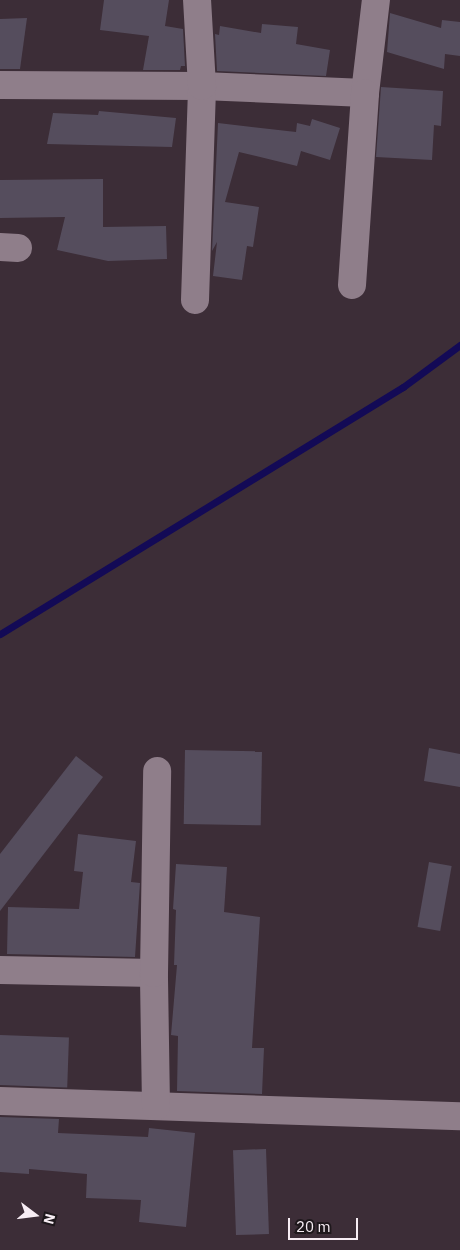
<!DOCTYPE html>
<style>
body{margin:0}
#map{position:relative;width:460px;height:1250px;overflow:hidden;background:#3c2d37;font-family:"IBM Plex Sans",sans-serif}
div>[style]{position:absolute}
.stream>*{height:7px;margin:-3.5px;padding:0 3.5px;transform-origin:3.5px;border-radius:3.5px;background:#130a56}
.building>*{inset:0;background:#554d5d;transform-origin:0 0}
.minor>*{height:28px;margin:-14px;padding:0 14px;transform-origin:14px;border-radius:14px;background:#8f7e8a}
span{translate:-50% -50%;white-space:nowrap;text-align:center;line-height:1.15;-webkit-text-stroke:4.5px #1e181c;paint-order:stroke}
.north{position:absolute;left:10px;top:1190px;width:50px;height:50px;-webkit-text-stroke:4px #1e181c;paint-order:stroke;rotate:105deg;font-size:14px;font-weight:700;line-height:20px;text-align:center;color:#f7edf4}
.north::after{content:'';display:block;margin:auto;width:18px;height:22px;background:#f7edf4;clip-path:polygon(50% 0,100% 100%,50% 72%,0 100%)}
.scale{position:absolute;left:288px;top:1218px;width:70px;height:22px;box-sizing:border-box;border:2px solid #f7edf4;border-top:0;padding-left:6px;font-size:15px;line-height:18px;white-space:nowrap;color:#f7edf4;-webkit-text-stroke:4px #1e181c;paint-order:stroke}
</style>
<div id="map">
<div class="stream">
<i style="left:0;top:634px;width:473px;rotate:-31.5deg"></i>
<i style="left:403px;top:387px;width:71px;rotate:-36.4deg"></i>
</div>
<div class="building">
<i style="clip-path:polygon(104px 0,169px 0,165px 26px,183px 29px,185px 66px,181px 66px,180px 70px,143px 70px,149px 36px,100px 30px)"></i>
<i style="clip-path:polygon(390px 13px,441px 28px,442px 20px,460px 22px,460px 56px,445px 54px,444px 69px,387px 52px)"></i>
<i style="clip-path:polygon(27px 18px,20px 69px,0 69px,0 19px)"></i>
<i style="clip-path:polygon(262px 24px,298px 27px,296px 44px,330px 50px,326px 76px,217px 71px,215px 34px,219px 35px,220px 26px,261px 33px)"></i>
<i style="clip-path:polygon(381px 87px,443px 91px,441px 126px,434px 125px,432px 160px,376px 157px)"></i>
<i style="clip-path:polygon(99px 111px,176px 118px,172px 147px,47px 144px,53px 113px,98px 115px)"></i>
<i style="clip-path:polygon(312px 119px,340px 128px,330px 160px,301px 151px,297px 166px,239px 152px,225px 202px,259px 207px,253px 247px,247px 246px,242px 280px,213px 276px,217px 242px,212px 251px,218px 123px,296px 132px,297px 123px,310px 126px)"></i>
<i style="clip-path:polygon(103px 179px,103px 227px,166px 226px,167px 259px,108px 261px,57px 250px,65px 217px,0 218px,0 180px)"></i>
<i style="clip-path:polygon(429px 748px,460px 754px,460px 787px,424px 781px)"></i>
<i style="left:185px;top:750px;width:77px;height:74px;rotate:1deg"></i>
<i style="clip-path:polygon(76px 756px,103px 777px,0 911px,0 854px)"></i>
<i style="clip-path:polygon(78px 834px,136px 841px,131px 882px,140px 883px,135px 957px,7px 954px,8px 907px,79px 909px,83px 872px,74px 871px)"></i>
<i style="left:429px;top:862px;width:23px;height:66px;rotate:10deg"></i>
<i style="clip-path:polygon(176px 864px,227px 867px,224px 912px,260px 917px,252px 1048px,264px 1048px,262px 1094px,177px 1091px,178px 1036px,171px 1035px,177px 965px,174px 965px,176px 910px,173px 909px)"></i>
<i style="left:0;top:1035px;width:69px;height:50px;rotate:2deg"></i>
<i style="clip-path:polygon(0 1117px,59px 1119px,58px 1133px,148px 1137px,149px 1128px,195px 1133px,186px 1227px,139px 1222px,141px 1200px,86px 1198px,87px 1174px,29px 1169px,29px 1174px,0 1172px)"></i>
<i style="left:266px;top:1149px;width:85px;height:33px;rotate:88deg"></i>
</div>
<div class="minor">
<i style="left:0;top:85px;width:202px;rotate:0.3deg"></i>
<i style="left:202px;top:86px;width:163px;rotate:2.5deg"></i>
<i style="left:365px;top:93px;width:94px;rotate:-83.3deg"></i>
<i style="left:0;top:247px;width:18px;rotate:3deg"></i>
<i style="left:352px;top:285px;width:192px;rotate:-86.1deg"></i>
<i style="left:195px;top:300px;width:214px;rotate:-88.1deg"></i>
<i style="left:202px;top:86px;width:86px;rotate:-93.3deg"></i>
<i style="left:0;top:970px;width:154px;rotate:1.1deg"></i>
<i style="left:0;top:1101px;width:460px;rotate:1.9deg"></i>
<i style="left:156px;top:1106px;width:133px;rotate:-90.9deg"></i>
<i style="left:154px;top:973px;width:202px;rotate:-89.1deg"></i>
</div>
<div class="north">N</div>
<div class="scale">20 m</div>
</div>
